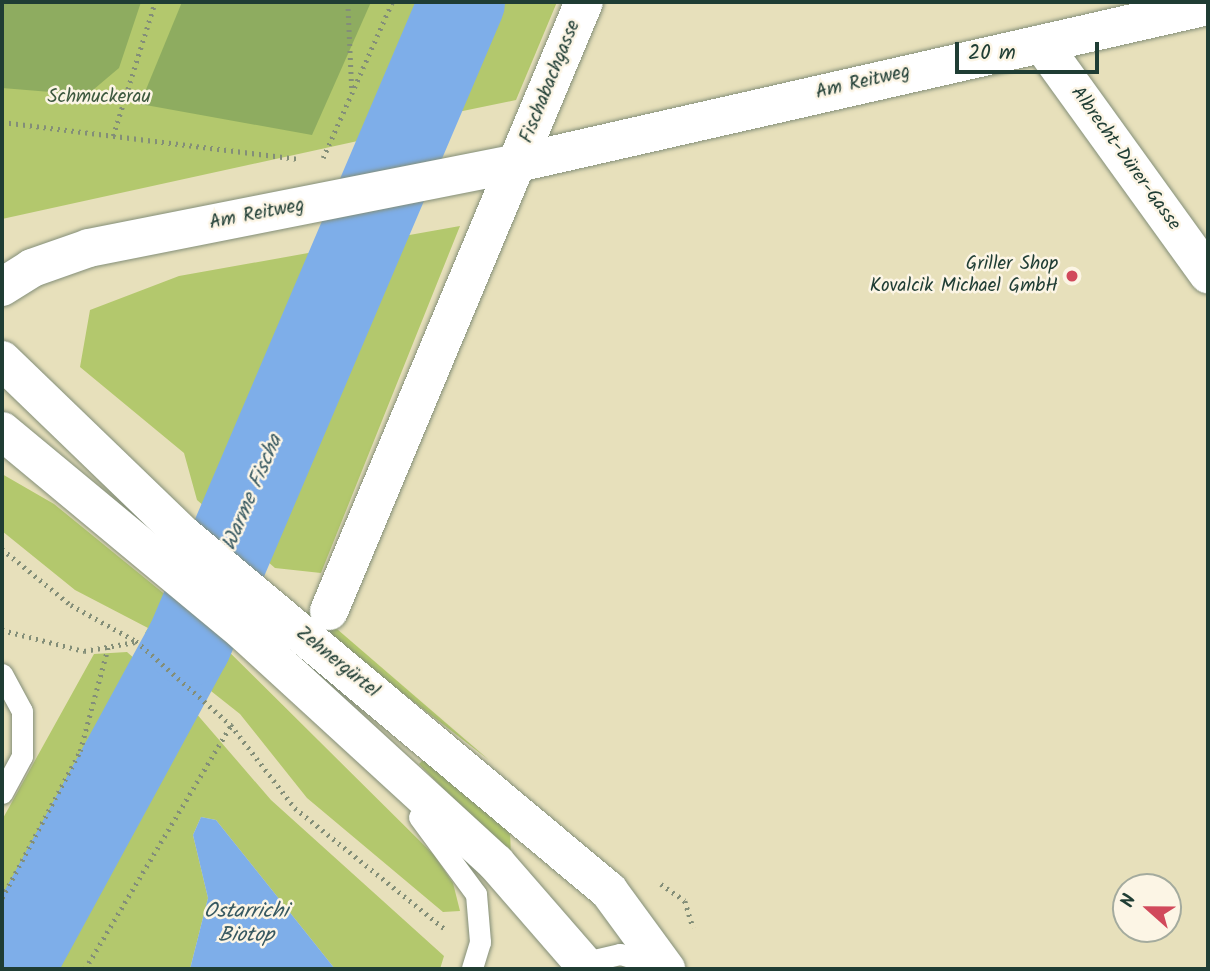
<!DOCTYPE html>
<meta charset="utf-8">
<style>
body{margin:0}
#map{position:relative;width:1210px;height:971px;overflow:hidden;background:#e7e0bb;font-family:Kalam,sans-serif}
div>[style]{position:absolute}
.green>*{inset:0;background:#b3c86d}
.forest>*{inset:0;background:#8eac60}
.water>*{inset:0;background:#7eaee9}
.river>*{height:86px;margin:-43px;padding:0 43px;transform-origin:43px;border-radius:43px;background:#7eaee9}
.path>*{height:4.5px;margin-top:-2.25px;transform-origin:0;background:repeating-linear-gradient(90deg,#838e78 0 2px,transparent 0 7px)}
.roads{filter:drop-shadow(0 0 2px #838e78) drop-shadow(0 0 2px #838e78)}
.service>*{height:21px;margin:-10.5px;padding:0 10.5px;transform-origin:10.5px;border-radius:10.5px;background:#fff}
.minor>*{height:38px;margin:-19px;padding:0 19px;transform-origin:19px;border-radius:19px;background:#fff}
.secondary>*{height:38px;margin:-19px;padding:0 19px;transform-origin:19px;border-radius:19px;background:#fff}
.dots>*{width:19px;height:19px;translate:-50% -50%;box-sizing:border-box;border:4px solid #fcf5e5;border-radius:50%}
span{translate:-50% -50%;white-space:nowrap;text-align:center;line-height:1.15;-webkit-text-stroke:5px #fcf5e5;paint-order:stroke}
.street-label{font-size:19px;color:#1f3d34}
.park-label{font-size:19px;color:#3d593f}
.poi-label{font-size:19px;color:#1f3d34}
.right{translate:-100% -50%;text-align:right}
.water-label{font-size:21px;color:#375961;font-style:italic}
.frame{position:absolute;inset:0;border:4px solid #1f3d34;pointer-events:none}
.north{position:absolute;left:1112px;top:873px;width:70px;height:70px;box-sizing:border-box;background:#fcf5e5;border:2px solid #a4ab9e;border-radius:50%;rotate:291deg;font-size:19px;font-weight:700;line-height:28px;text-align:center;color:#1f3d34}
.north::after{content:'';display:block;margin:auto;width:24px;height:32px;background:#d1495b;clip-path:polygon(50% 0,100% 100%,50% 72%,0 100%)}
.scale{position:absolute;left:955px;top:42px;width:144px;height:32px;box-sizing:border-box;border:4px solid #1f3d34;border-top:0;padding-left:9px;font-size:21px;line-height:24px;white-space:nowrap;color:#1f3d34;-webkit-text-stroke:5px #fcf5e5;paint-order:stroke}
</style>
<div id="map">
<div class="green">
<i style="clip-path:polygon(2px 2px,440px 2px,385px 135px,2px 219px)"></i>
<i style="clip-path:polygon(499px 2px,557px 2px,516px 100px,453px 113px)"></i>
<i style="clip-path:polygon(460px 226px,321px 573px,275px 568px,197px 500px,184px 453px,80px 367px,90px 310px,179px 276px)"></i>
<i style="clip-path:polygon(2px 474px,54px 504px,189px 614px,168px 655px,145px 633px,148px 628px,75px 590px,2px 531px)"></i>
<i style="clip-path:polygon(310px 612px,330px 623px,489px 760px,299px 613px)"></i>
<i style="clip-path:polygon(208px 631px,434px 855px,453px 883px,460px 911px,443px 912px,307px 798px,240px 714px,187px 672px)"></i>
<i style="clip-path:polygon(127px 652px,195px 712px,271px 800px,444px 956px,440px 969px,335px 969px,216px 820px,201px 817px,193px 835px,208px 898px,190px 969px,2px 969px,2px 820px,94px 654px)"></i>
<i style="clip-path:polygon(425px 758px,510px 831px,511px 857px,419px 764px)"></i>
</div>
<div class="forest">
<i style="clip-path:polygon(2px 2px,141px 2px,119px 68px,87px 95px,2px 88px)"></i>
<i style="clip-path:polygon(182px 2px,371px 2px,312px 135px,140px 104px)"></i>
<i style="clip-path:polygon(440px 2px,499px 2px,453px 113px,385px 135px)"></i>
</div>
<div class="water">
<i style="clip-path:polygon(201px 817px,216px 820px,335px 969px,190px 969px,208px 898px,193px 835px)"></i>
</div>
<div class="river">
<i style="left:11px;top:969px;width:371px;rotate:-61.4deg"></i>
<i style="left:189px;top:643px;width:697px;rotate:-66.93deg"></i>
</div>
<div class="path">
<i style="left:348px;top:2px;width:89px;rotate:87.4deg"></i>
<i style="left:2px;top:122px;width:299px;rotate:7.1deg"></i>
<i style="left:113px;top:136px;width:140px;rotate:-72.6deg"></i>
<i style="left:323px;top:158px;width:171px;rotate:-66.1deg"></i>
<i style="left:2px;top:549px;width:89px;rotate:39.1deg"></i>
<i style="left:71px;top:605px;width:74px;rotate:29deg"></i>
<i style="left:136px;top:641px;width:127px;rotate:41.5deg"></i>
<i style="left:231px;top:725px;width:105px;rotate:52.4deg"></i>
<i style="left:295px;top:808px;width:193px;rotate:38.9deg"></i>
<i style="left:2px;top:630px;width:85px;rotate:14.4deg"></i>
<i style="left:84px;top:651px;width:52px;rotate:-10deg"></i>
<i style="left:661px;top:884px;width:29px;rotate:35deg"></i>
<i style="left:685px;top:901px;width:28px;rotate:73deg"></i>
<i style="left:2px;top:898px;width:166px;rotate:-62deg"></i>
<i style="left:80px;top:751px;width:108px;rotate:-74.9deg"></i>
<i style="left:85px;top:969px;width:284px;rotate:-59.1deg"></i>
</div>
<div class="roads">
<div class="service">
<i style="left:2px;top:674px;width:42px;rotate:61.6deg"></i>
<i style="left:22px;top:711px;width:45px;rotate:90deg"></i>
<i style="left:22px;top:756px;width:42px;rotate:118.4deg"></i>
<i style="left:419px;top:817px;width:96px;rotate:53.5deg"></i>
<i style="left:476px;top:894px;width:48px;rotate:85.2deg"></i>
<i style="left:480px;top:942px;width:28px;rotate:107deg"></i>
<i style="left:577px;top:964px;width:44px;rotate:-13.1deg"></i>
<i style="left:620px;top:954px;width:43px;rotate:16.3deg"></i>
</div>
<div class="minor">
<i style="left:1042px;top:44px;width:284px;rotate:54.2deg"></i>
<i style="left:2px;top:287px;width:36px;rotate:-32deg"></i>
<i style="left:32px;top:268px;width:60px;rotate:-19.3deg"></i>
<i style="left:89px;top:248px;width:437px;rotate:-11.2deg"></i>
<i style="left:518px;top:163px;width:708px;rotate:-12.82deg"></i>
<i style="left:329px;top:611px;width:660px;rotate:-67.28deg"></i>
</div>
<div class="secondary">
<i style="left:2px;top:360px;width:249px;rotate:44deg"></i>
<i style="left:181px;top:533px;width:558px;rotate:39.91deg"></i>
<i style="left:609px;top:891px;width:97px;rotate:53.8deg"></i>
<i style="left:2px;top:431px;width:315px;rotate:39.7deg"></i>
<i style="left:244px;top:632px;width:342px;rotate:42.5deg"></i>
<i style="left:496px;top:863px;width:140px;rotate:49deg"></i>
</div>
</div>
<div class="dots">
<i style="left:1072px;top:276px;background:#d1495b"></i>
</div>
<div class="street-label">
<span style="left:551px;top:82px;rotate:-68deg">Fischabachgasse</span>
<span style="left:863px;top:83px;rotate:-13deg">Am Reitweg</span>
<span style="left:1125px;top:159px;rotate:54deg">Albrecht-Dürer-Gasse</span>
<span style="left:257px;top:215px;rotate:-11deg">Am Reitweg</span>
<span style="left:337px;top:663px;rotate:39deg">Zehnergürtel</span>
</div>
<div class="park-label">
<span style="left:99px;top:98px">Schmuckerau</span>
</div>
<div class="poi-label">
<span class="right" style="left:1058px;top:276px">Griller Shop<br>Kovalcik Michael GmbH</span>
</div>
<div class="water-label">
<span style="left:253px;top:493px;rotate:-67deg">Warme Fischa</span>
<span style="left:246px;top:924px">Ostarrichi<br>Biotop</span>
</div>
<div class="frame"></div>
<div class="north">N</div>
<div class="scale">20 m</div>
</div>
